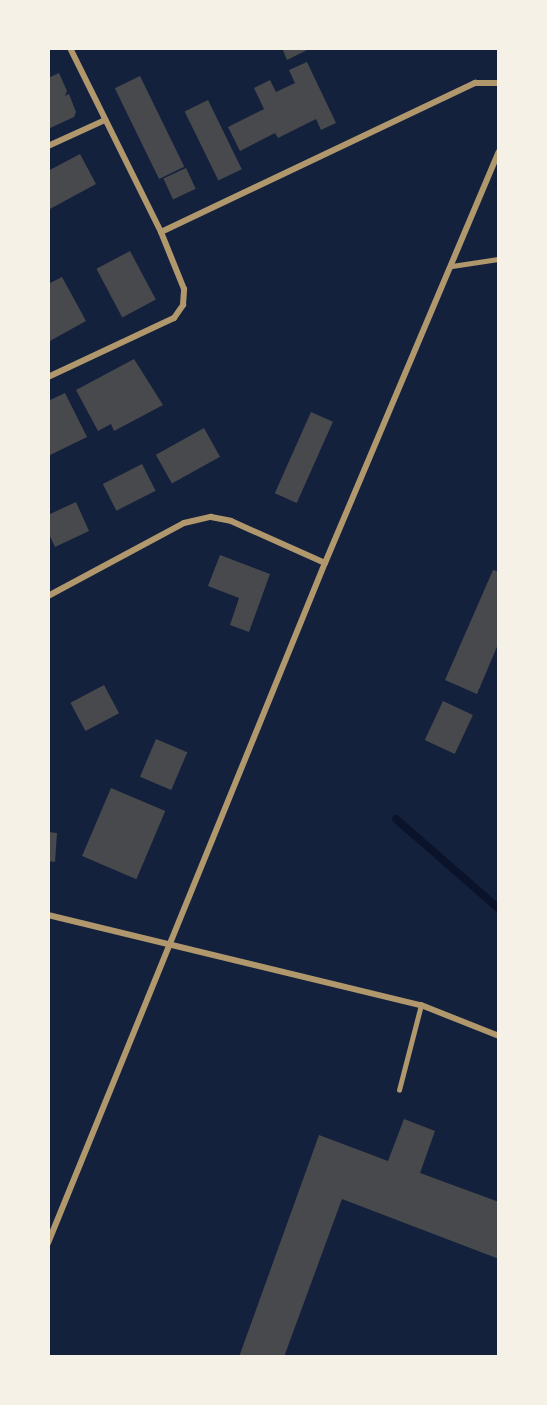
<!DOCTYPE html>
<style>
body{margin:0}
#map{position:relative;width:547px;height:1405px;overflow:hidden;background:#14213d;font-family:Jost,sans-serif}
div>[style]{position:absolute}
.stream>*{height:8px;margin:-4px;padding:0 4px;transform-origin:4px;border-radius:4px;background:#0b132b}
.building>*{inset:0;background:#48494c;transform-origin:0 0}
.service>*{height:4.5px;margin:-2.25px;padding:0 2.25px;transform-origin:2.25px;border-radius:2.25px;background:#b1986c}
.minor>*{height:6px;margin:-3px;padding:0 3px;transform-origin:3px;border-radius:3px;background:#b1986c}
span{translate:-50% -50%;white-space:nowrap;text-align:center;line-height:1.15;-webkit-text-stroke:6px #f6f1e7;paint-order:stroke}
.frame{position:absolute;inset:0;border:50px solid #f6f1e7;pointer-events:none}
</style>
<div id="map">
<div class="stream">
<i style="left:396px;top:819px;width:137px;rotate:41.1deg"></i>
</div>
<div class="building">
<i style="clip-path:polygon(282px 48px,311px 48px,287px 60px)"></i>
<i style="clip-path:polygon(307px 62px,336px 123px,321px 130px,316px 119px,278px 138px,275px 133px,240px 151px,228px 127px,264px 109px,254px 88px,270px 80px,276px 92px,295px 83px,289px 70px)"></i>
<i style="clip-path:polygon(59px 73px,67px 91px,65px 96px,69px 94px,76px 112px,74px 117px,48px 129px,48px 78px)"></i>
<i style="left:140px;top:76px;width:101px;height:28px;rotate:64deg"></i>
<i style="left:208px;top:100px;width:77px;height:26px;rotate:64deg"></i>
<i style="clip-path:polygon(80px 154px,96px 184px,48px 210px,48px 171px)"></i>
<i style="left:186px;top:168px;width:23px;height:25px;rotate:65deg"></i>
<i style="left:130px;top:251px;width:55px;height:38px;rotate:62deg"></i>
<i style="clip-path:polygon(62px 277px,86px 321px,48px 342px,48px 284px)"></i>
<i style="clip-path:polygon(134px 359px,163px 405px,114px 431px,111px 424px,98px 431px,76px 390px)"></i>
<i style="clip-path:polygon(65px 393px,87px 437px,48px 456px,48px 401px)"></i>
<i style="left:311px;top:412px;width:24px;height:89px;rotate:24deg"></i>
<i style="left:204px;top:428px;width:33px;height:55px;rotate:61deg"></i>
<i style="left:142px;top:464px;width:30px;height:44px;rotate:63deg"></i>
<i style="clip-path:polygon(76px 502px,89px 531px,55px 547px,48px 532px,48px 515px)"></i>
<i style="clip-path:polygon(220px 555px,270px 574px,249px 632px,230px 625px,239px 598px,208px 586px)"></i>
<i style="clip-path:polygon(493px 570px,499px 572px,499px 642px,477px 694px,445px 680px)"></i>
<i style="left:104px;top:685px;width:32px;height:38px;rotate:62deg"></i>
<i style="left:443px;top:701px;width:33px;height:43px;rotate:25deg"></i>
<i style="left:156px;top:739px;width:34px;height:41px;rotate:23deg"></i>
<i style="left:111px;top:788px;width:59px;height:74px;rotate:23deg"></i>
<i style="clip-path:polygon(48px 832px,57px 833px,55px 862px,48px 861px)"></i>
<i style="clip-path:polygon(404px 1119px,435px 1131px,420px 1173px,499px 1202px,499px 1259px,342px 1199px,284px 1357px,239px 1357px,319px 1135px,388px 1161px)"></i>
</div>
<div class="service">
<i style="left:452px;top:266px;width:48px;rotate:-8.5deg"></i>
<i style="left:399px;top:1090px;width:88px;rotate:-75.5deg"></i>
</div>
<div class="minor">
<i style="left:48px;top:146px;width:63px;rotate:-24.5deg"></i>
<i style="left:161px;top:232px;width:348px;rotate:-25.4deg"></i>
<i style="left:475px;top:83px;width:24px"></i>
<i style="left:48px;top:377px;width:139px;rotate:-25.1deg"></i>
<i style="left:174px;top:318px;width:16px;rotate:-55deg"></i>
<i style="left:183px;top:305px;width:16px;rotate:-86deg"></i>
<i style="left:184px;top:289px;width:61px;rotate:-112deg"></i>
<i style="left:161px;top:232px;width:205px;rotate:-116.3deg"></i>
<i style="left:48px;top:596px;width:154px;rotate:-28.2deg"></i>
<i style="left:184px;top:523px;width:28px;rotate:-13deg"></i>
<i style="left:211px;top:517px;width:20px;rotate:11deg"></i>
<i style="left:231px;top:521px;width:103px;rotate:24.1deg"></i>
<i style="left:48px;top:915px;width:384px;rotate:13.6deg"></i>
<i style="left:421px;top:1005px;width:84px;rotate:21.7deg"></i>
<i style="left:48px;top:1243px;width:734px;rotate:-67.84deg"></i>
<i style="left:325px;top:563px;width:446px;rotate:-67.1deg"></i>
</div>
<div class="frame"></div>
</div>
